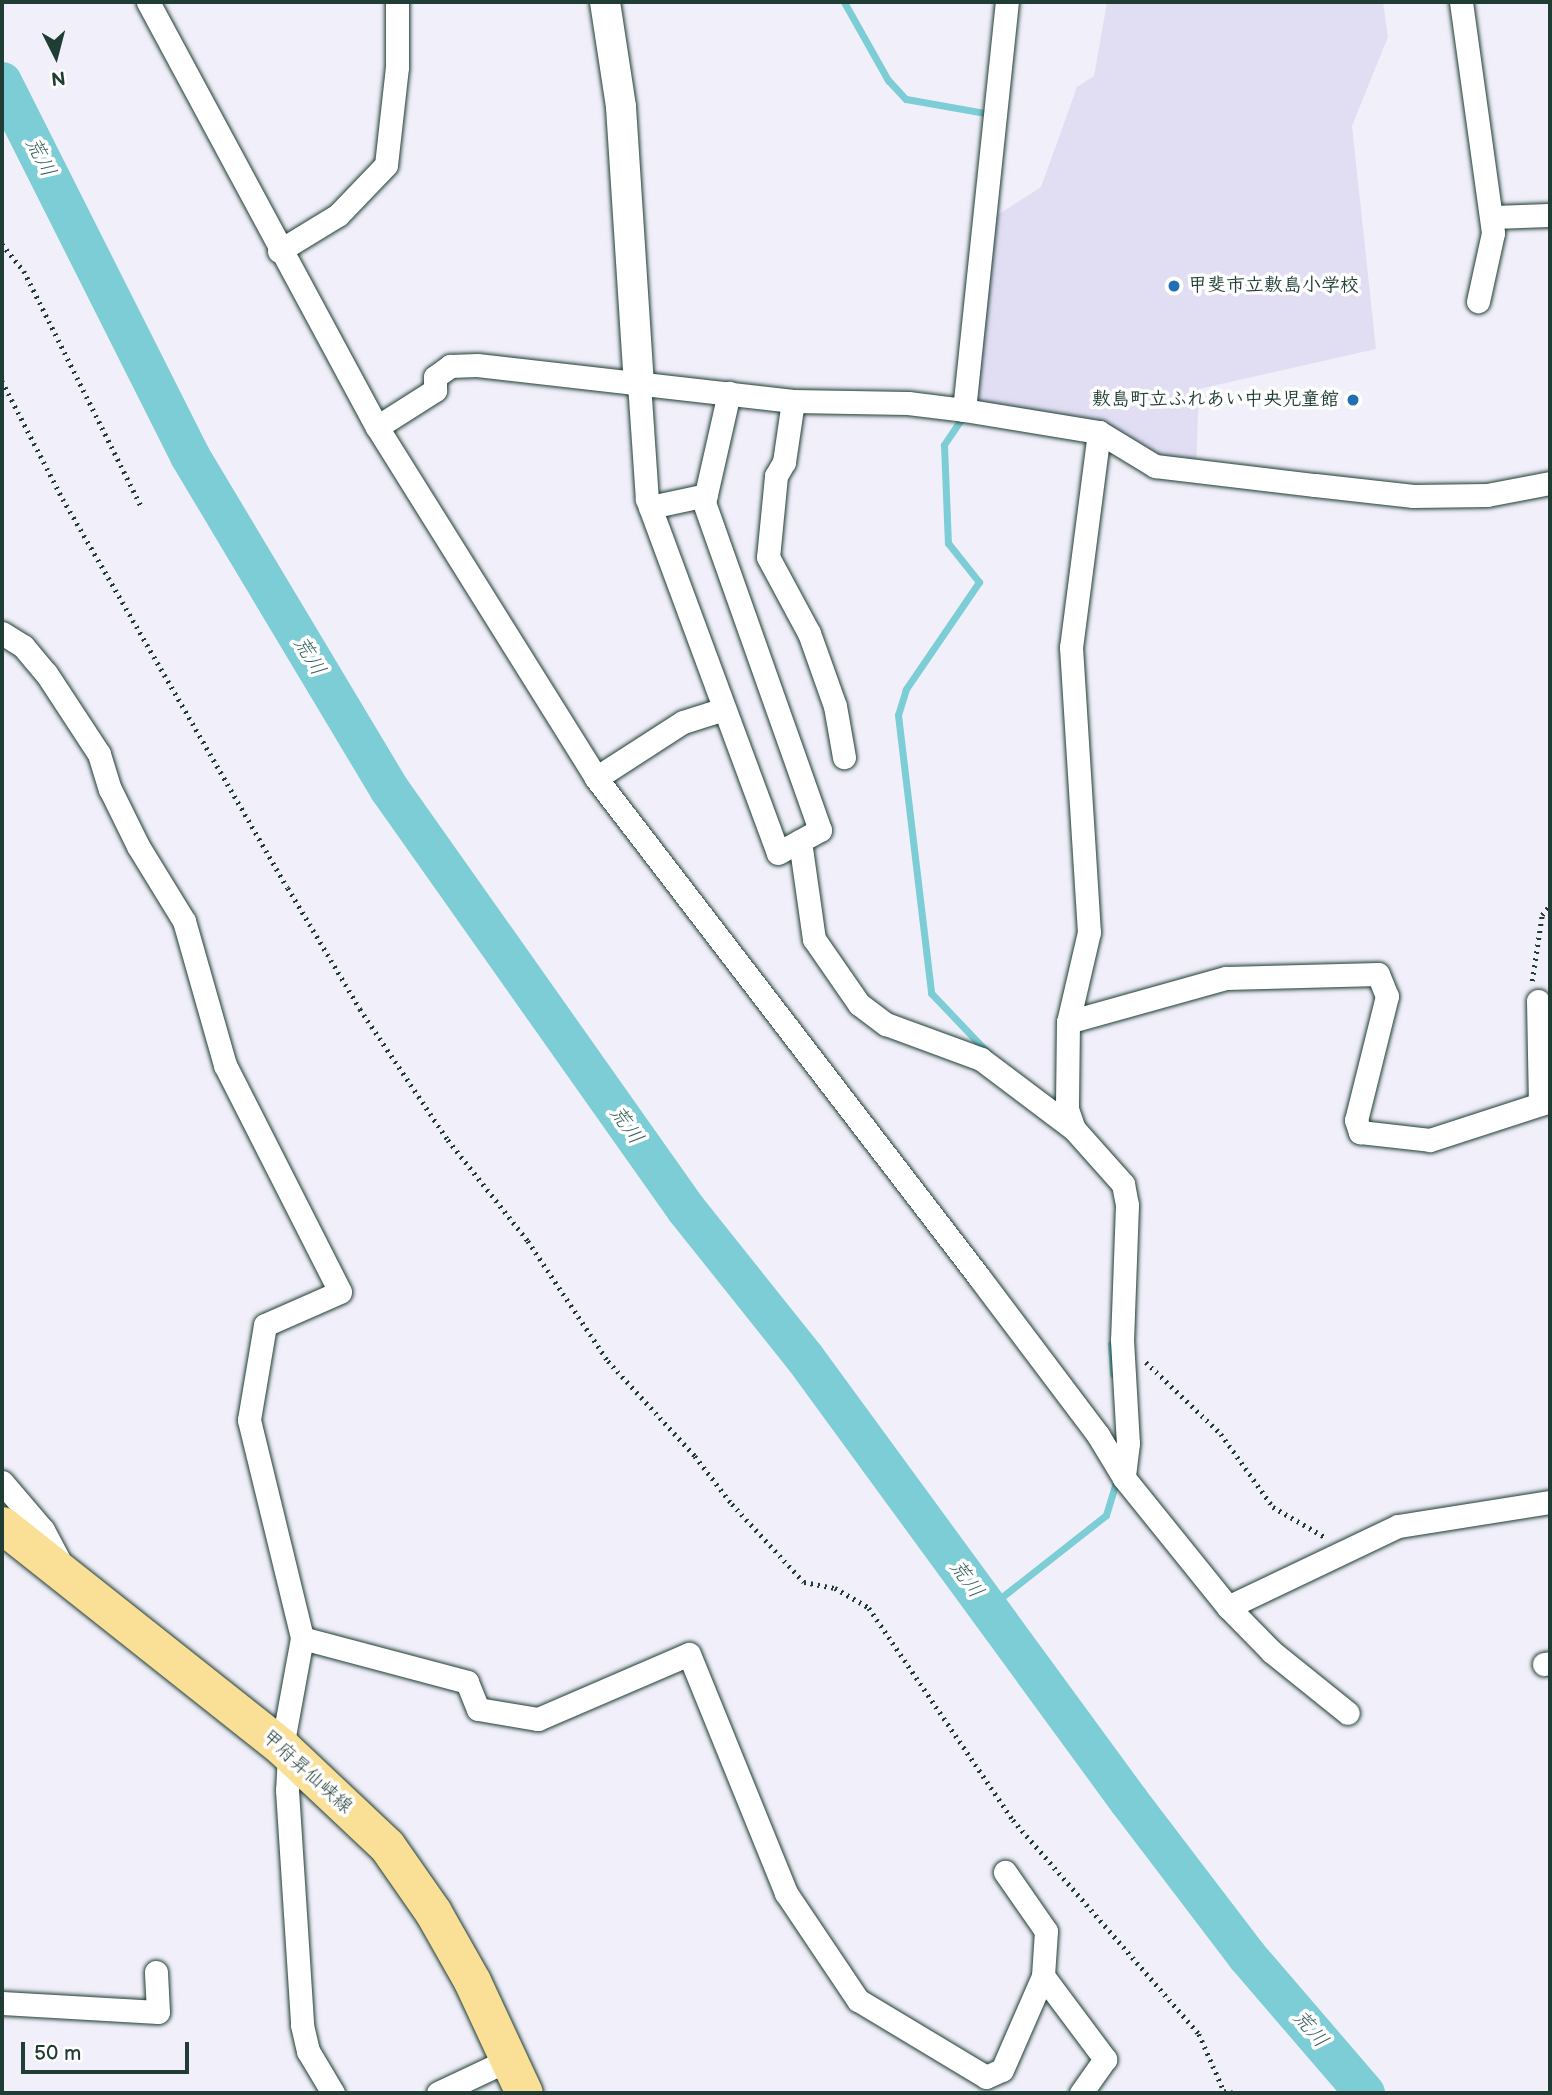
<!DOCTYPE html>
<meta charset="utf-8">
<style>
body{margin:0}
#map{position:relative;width:1552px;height:2095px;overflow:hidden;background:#f1f0fa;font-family:"Balsamiq Sans","Klee One",sans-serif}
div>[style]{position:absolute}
.built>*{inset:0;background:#e1def4}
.stream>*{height:7px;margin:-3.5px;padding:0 3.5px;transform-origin:3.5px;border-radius:3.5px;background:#7ccdd5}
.river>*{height:40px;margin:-20px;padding:0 20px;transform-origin:20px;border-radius:20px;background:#7ccdd5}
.path>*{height:4.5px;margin-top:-2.25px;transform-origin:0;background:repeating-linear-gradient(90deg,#1f3d34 0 2px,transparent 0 7px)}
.roads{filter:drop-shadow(0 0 2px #1f3d34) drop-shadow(0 0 2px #1f3d34)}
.minor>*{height:23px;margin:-11.5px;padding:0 11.5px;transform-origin:11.5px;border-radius:11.5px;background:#fff}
.tertiary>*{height:30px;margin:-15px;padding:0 15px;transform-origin:15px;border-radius:15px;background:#fff}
.primary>*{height:37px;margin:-18.5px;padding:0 18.5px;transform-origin:18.5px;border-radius:18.5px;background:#fadf96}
.dots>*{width:19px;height:19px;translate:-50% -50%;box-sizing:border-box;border:4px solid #fff;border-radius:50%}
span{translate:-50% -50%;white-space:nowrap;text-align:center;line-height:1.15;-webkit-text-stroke:7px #fff;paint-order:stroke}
.poi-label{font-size:19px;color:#1f3d34;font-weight:700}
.left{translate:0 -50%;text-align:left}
.right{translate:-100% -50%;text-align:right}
.street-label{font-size:19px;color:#1f3d34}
.water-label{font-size:21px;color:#36615c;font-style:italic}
.frame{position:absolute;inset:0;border:4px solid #1f3d34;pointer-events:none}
.north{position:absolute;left:21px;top:21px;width:70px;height:70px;-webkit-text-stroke:5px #fff;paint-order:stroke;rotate:174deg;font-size:19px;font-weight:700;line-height:28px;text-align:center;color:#1f3d34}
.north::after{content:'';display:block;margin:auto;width:24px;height:32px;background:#1f3d34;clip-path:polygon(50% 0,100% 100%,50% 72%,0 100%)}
.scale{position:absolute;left:21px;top:2042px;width:168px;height:32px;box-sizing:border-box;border:4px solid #1f3d34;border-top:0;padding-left:9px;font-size:21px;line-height:24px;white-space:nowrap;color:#1f3d34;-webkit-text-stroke:5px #fff;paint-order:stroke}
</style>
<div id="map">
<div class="built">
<i style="clip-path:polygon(1107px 2px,1383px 2px,1388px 37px,1352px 126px,1376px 349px,1199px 389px,1196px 469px,1155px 466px,1099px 432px,964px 410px,985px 223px,1041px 187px,1077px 87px,1094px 76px)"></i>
</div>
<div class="stream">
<i style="left:844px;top:2px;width:90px;rotate:60.6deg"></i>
<i style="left:888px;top:80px;width:26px;rotate:47deg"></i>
<i style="left:906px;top:99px;width:85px;rotate:10.1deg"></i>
<i style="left:964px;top:415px;width:36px;rotate:124deg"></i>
<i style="left:944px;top:445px;width:98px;rotate:87.7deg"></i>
<i style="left:948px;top:543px;width:50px;rotate:51.5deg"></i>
<i style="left:979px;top:582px;width:130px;rotate:124.3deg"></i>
<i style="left:906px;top:689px;width:27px;rotate:107deg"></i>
<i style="left:898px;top:715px;width:280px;rotate:83.2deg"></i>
<i style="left:931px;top:993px;width:84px;rotate:46.4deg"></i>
<i style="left:1111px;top:1344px;width:30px;rotate:86deg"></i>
<i style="left:988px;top:1608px;width:150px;rotate:-38.2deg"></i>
<i style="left:1106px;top:1515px;width:37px;rotate:-73deg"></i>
</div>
<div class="river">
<i style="left:2px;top:82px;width:419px;rotate:63.3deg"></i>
<i style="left:190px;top:456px;width:389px;rotate:59.1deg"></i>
<i style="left:390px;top:790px;width:513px;rotate:54.76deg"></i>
<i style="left:686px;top:1209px;width:191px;rotate:51.4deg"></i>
<i style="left:805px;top:1358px;width:549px;rotate:53.82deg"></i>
<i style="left:1129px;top:1801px;width:195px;rotate:52.7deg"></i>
<i style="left:1247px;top:1956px;width:181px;rotate:49.3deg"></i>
</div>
<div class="path">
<i style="left:2px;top:244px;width:35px;rotate:51deg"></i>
<i style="left:24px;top:271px;width:265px;rotate:63.5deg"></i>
<i style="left:2px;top:381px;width:133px;rotate:62.7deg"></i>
<i style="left:63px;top:499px;width:449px;rotate:60deg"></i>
<i style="left:288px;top:888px;width:141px;rotate:59.2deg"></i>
<i style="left:360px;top:1009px;width:158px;rotate:56.1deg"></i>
<i style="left:448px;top:1140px;width:129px;rotate:51.6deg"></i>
<i style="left:528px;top:1241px;width:144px;rotate:56.3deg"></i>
<i style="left:608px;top:1361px;width:129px;rotate:47.5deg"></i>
<i style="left:695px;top:1456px;width:61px;rotate:52.4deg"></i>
<i style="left:732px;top:1504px;width:106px;rotate:47.3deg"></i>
<i style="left:804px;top:1582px;width:32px;rotate:11deg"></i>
<i style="left:835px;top:1588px;width:39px;rotate:30deg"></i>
<i style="left:869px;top:1608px;width:256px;rotate:55.8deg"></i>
<i style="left:1013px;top:1820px;width:284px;rotate:49deg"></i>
<i style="left:1199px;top:2034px;width:62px;rotate:66.3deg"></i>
<i style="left:1224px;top:2091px;width:10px;rotate:11deg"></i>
<i style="left:1532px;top:981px;width:67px;rotate:-81.4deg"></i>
<i style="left:1542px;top:915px;width:13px;rotate:-51deg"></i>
<i style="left:1146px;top:1362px;width:104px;rotate:43.8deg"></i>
<i style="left:1221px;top:1434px;width:90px;rotate:54.5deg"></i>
<i style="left:1273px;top:1507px;width:60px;rotate:30deg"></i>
</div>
<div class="roads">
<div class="minor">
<i style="left:148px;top:2px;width:483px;rotate:61.7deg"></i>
<i style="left:377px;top:427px;width:414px;rotate:58deg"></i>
<i style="left:596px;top:778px;width:629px;rotate:52.49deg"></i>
<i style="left:979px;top:1277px;width:198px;rotate:53deg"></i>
<i style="left:1098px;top:1435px;width:50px;rotate:58.8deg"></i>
<i style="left:1124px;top:1478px;width:166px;rotate:51.1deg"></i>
<i style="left:1228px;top:1607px;width:63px;rotate:45.6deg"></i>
<i style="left:1272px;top:1652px;width:97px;rotate:38.8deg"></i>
<i style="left:1461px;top:2px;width:233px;rotate:82.1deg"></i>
<i style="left:1493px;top:233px;width:70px;rotate:102.4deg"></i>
<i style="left:1492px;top:217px;width:58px;rotate:-2deg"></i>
<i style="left:279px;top:251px;width:69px;rotate:-31.4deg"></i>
<i style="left:338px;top:215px;width:69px;rotate:-46.2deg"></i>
<i style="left:386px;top:165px;width:99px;rotate:-83.6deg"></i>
<i style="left:397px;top:67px;width:65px;rotate:-90deg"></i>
<i style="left:639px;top:383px;width:116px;rotate:86.1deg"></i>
<i style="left:647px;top:499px;width:377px;rotate:69.7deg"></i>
<i style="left:778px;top:853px;width:48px;rotate:-28.7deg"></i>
<i style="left:820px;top:830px;width:347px;rotate:-109.5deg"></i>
<i style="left:704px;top:503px;width:113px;rotate:-77.2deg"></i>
<i style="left:793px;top:401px;width:62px;rotate:98.4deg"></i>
<i style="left:784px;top:462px;width:16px;rotate:120deg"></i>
<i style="left:776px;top:476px;width:81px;rotate:95.6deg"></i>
<i style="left:768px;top:557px;width:86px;rotate:61.7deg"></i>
<i style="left:809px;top:633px;width:77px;rotate:70.4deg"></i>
<i style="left:835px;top:706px;width:52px;rotate:80deg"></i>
<i style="left:964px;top:410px;width:410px;rotate:-84deg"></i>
<i style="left:377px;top:427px;width:69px;rotate:-32.5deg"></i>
<i style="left:435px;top:390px;width:13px;rotate:-90deg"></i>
<i style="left:435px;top:377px;width:19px;rotate:-36deg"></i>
<i style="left:450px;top:366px;width:27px;rotate:-2deg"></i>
<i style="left:477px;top:365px;width:318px;rotate:6.5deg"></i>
<i style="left:793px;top:401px;width:115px;rotate:1deg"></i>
<i style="left:908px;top:403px;width:56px;rotate:7.1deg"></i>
<i style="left:964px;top:410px;width:137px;rotate:9.3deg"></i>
<i style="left:1099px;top:432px;width:66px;rotate:31.3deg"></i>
<i style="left:1155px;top:466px;width:161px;rotate:6.8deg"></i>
<i style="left:1315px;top:485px;width:99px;rotate:6.4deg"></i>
<i style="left:1413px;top:496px;width:74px;rotate:-0.8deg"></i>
<i style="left:1487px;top:495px;width:64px;rotate:-10.8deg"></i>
<i style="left:1099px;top:432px;width:217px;rotate:97.4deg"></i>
<i style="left:1071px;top:647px;width:286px;rotate:86.4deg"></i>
<i style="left:1089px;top:932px;width:92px;rotate:103.1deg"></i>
<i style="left:1068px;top:1022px;width:87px;rotate:90.7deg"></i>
<i style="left:1067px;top:1109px;width:21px;rotate:71deg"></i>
<i style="left:1074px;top:1129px;width:74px;rotate:48.3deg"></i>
<i style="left:1123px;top:1184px;width:21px;rotate:79deg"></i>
<i style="left:1127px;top:1205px;width:135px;rotate:92.1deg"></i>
<i style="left:1122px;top:1340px;width:103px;rotate:86.7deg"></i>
<i style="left:1128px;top:1443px;width:35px;rotate:97deg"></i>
<i style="left:650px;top:507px;width:57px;rotate:-12.1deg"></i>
<i style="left:2px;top:633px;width:25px;rotate:32deg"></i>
<i style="left:23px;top:646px;width:35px;rotate:50deg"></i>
<i style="left:46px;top:673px;width:97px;rotate:56.8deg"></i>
<i style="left:99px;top:754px;width:37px;rotate:73deg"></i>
<i style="left:110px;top:789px;width:64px;rotate:63.8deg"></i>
<i style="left:138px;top:846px;width:88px;rotate:58.5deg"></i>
<i style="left:184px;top:921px;width:150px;rotate:74.1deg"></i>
<i style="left:225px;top:1065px;width:254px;rotate:63.1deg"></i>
<i style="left:340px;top:1292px;width:82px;rotate:156.3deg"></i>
<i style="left:265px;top:1325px;width:96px;rotate:99.6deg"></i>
<i style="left:249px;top:1420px;width:224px;rotate:76.3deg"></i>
<i style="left:302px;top:1638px;width:111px;rotate:100.4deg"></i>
<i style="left:596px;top:778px;width:103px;rotate:-32.8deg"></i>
<i style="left:683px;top:722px;width:43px;rotate:-17.6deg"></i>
<i style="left:800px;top:841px;width:99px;rotate:81.9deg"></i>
<i style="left:814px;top:939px;width:79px;rotate:55.3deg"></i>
<i style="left:859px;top:1004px;width:34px;rotate:37deg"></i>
<i style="left:886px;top:1024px;width:101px;rotate:20.2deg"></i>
<i style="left:981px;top:1059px;width:116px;rotate:37deg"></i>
<i style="left:1538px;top:1001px;width:103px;rotate:88.9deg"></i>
<i style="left:1068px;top:1022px;width:164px;rotate:-15.6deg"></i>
<i style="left:1226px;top:978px;width:152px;rotate:-1.5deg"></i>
<i style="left:1378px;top:974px;width:24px;rotate:68deg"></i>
<i style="left:1387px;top:996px;width:128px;rotate:104deg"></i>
<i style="left:1356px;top:1120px;width:13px;rotate:72deg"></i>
<i style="left:1360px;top:1132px;width:70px;rotate:6.5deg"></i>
<i style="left:1430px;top:1140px;width:126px;rotate:-18deg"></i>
<i style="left:2px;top:1482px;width:63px;rotate:49.5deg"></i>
<i style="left:43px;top:1530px;width:38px;rotate:62deg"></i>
<i style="left:1228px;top:1607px;width:188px;rotate:-25.5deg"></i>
<i style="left:1398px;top:1526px;width:154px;rotate:-9deg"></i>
<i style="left:302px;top:1638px;width:171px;rotate:14.9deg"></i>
<i style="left:467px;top:1682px;width:29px;rotate:68deg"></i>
<i style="left:478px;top:1709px;width:61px;rotate:9.5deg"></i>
<i style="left:538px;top:1719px;width:164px;rotate:-23.3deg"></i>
<i style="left:689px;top:1654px;width:258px;rotate:67.9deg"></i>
<i style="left:786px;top:1893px;width:129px;rotate:56.1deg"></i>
<i style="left:858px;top:2000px;width:149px;rotate:31deg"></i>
<i style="left:986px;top:2077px;width:17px;rotate:-24deg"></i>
<i style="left:1002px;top:2070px;width:103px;rotate:-66.4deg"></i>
<i style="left:1043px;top:1976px;width:45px;rotate:-86.2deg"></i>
<i style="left:1046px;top:1931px;width:72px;rotate:-124.8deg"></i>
<i style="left:1544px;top:1664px;width:6px;rotate:-9deg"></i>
<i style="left:289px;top:1754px;width:36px;rotate:93deg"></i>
<i style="left:287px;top:1790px;width:235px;rotate:86.3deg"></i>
<i style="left:302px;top:2025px;width:27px;rotate:77deg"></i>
<i style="left:308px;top:2051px;width:49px;rotate:59.2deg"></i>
<i style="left:1043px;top:1976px;width:104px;rotate:53.2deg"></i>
<i style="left:1105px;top:2059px;width:42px;rotate:125.2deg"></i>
<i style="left:2px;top:2003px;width:156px;rotate:3.3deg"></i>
<i style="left:158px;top:2012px;width:40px;rotate:-92.9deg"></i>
<i style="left:438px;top:2093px;width:77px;rotate:-25.2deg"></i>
</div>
<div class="tertiary">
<i style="left:605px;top:2px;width:106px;rotate:81.3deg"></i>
<i style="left:621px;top:107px;width:277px;rotate:86.3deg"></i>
</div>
<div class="primary">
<i style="left:2px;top:1525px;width:357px;rotate:38.4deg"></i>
<i style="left:282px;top:1747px;width:144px;rotate:43.3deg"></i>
<i style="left:387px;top:1846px;width:80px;rotate:55.1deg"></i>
<i style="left:433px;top:1912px;width:79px;rotate:60.5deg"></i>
<i style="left:472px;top:1981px;width:123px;rotate:65.1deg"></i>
</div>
</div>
<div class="dots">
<i style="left:1174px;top:286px;background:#1f6fb2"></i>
<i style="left:1353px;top:400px;background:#1f6fb2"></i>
</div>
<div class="poi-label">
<span class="left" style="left:1188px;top:286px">甲斐市立敷島小学校</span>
<span class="right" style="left:1339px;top:400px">敷島町立ふれあい中央児童館</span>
</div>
<div class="street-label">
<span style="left:307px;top:1772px;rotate:42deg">甲府昇仙峡線</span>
</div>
<div class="water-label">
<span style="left:40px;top:157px;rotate:63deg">荒川</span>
<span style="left:309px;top:656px;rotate:59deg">荒川</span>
<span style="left:626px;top:1125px;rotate:55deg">荒川</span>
<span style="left:966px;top:1579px;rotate:54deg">荒川</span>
<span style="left:1310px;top:2029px;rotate:49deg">荒川</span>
</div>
<div class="frame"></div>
<div class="north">N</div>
<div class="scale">50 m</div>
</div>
